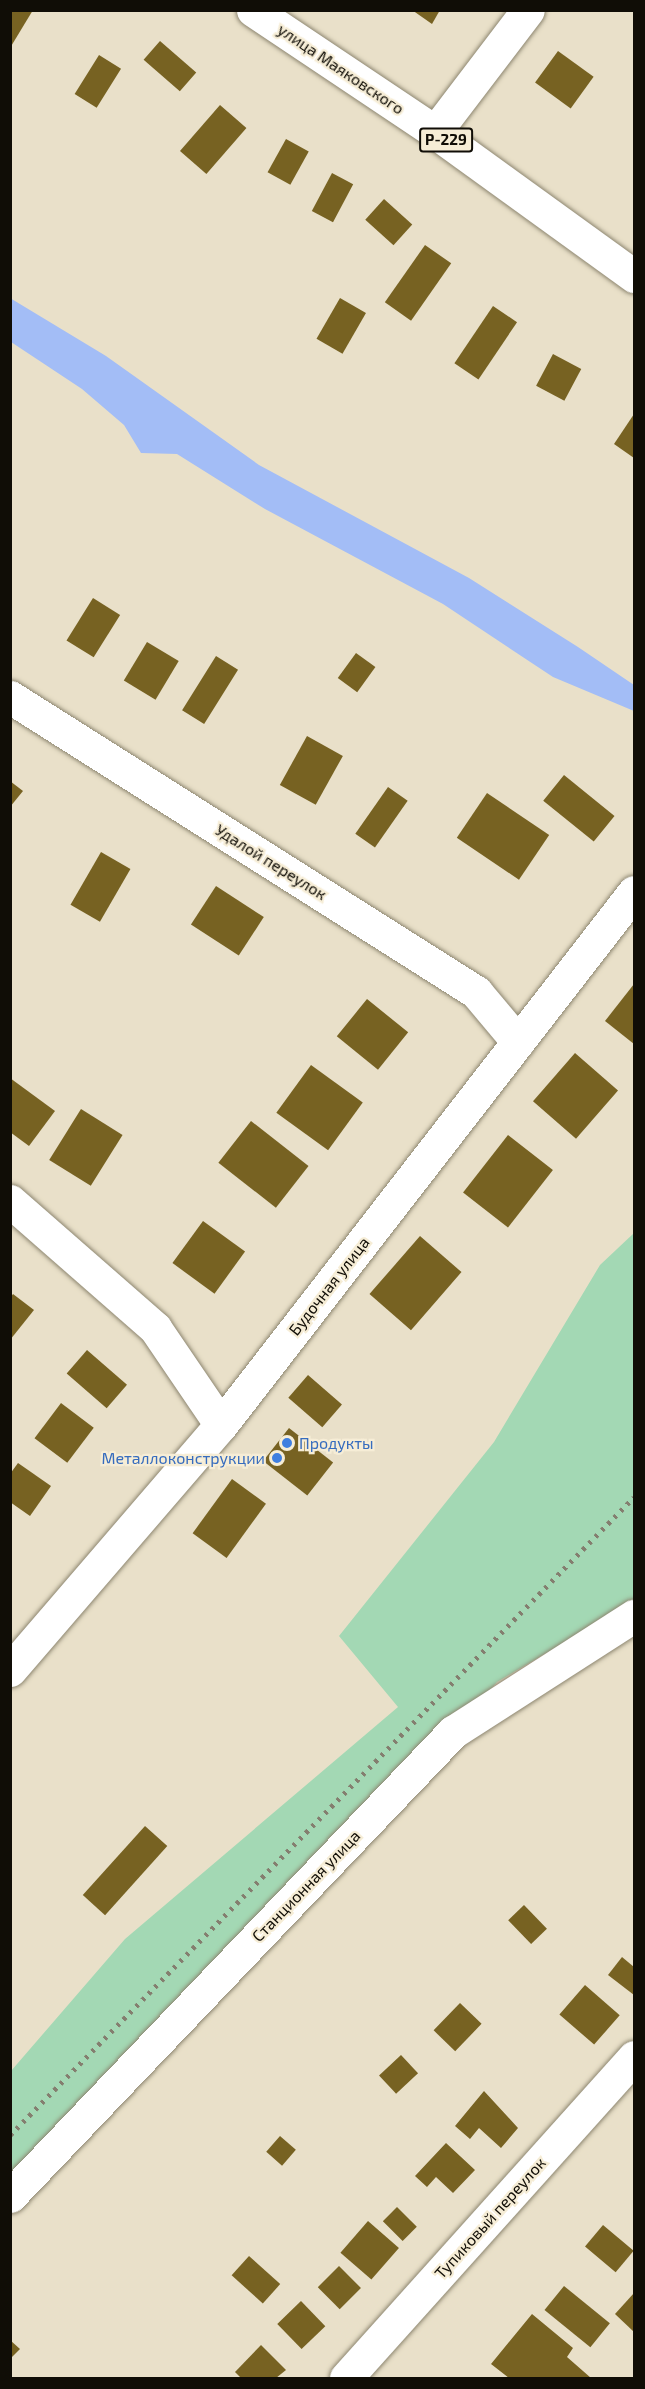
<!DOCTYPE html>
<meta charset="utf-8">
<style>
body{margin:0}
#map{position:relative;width:645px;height:2389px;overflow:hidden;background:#e9e0c9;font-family:"Exo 2",sans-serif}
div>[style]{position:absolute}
.green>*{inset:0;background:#a3d8b4}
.water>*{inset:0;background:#a3bdf6}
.building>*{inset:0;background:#776222;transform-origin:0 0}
.roads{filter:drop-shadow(0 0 2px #8d8670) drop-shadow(0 0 2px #8d8670)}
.minor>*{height:33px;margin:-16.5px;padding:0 16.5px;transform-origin:16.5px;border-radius:16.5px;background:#fff}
.primary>*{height:33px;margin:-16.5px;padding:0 16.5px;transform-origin:16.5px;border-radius:16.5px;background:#fff}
.rail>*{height:4.5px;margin-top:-2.25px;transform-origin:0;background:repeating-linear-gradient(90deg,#847e6f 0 3px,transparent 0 9px)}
.dots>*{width:16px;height:16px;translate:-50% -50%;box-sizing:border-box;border:3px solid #f6edd6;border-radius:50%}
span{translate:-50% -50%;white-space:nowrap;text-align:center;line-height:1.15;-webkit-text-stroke:4.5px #f6edd6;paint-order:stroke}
.shield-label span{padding:2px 4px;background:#f6edd6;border:2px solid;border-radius:4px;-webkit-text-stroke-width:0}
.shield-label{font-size:15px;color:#100d06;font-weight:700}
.street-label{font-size:16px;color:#100d06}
.shop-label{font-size:16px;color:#366cbe}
.left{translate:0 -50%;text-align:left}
.right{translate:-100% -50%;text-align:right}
.frame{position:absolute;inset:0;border:12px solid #100d06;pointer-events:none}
</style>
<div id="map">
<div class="green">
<i style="clip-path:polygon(634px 1233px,634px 1601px,497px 1682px,288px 1923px,11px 2205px,11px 2071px,125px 1939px,398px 1707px,339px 1636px,494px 1442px,600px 1265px)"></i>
</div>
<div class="water">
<i style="clip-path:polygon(10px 298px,106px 356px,259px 465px,469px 578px,578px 647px,634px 685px,634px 711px,553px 677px,443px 604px,265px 509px,177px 454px,141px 453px,124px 425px,82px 389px,11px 342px)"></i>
</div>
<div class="building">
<i style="clip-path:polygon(10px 10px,33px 10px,10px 48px)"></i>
<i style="clip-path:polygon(412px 10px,440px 10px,432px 24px)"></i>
<i style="left:160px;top:41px;width:48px;height:25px;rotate:41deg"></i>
<i style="left:558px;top:51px;width:44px;height:39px;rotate:36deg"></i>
<i style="left:99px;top:55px;width:26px;height:46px;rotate:32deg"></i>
<i style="left:220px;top:105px;width:35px;height:61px;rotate:41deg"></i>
<i style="left:286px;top:139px;width:26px;height:38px;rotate:29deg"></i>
<i style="left:332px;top:173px;width:24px;height:43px;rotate:28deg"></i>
<i style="left:384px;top:199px;width:38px;height:28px;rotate:42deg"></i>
<i style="left:425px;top:245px;width:32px;height:70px;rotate:35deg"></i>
<i style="left:340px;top:298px;width:30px;height:47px;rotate:30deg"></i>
<i style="left:493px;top:306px;width:29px;height:69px;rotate:34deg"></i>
<i style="left:553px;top:354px;width:32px;height:36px;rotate:28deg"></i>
<i style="clip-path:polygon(634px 414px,634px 458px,614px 444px)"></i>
<i style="left:93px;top:598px;width:32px;height:50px;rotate:32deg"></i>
<i style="left:147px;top:642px;width:37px;height:45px;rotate:31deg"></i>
<i style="left:356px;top:653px;width:24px;height:31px;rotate:36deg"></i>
<i style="left:216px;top:656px;width:26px;height:64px;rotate:32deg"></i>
<i style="left:307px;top:736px;width:41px;height:56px;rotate:29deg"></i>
<i style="left:564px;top:775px;width:65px;height:33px;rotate:39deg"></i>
<i style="clip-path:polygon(10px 781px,23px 791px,10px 807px)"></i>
<i style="left:388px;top:787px;width:24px;height:57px;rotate:35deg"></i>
<i style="left:487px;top:793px;width:75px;height:54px;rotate:34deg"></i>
<i style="left:101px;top:852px;width:34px;height:61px;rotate:30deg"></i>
<i style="left:216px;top:886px;width:57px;height:46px;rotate:33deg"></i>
<i style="clip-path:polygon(634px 984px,634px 1044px,605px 1021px)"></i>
<i style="left:367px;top:999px;width:53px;height:48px;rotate:39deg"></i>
<i style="left:575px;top:1053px;width:57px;height:64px;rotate:41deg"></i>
<i style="left:311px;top:1065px;width:64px;height:59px;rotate:36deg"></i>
<i style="clip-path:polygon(10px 1078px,55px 1111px,29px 1146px,10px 1132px)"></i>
<i style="left:81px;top:1109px;width:49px;height:60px;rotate:32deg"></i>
<i style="left:251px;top:1121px;width:73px;height:53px;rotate:38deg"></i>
<i style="left:508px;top:1135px;width:57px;height:73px;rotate:38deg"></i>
<i style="left:203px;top:1221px;width:52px;height:52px;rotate:36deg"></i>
<i style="left:420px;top:1236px;width:55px;height:77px;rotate:41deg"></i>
<i style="clip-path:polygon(13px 1294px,34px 1310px,10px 1340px,10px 1298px)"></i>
<i style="left:87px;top:1350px;width:53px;height:31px;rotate:41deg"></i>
<i style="left:308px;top:1375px;width:45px;height:30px;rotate:41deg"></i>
<i style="left:61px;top:1403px;width:41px;height:44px;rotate:37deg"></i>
<i style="left:289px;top:1428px;width:56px;height:42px;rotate:38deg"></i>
<i style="clip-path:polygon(18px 1463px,51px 1486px,30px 1516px,10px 1502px,10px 1474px)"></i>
<i style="left:232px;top:1479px;width:42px;height:67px;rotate:36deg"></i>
<i style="left:145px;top:1826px;width:30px;height:93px;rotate:42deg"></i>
<i style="left:524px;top:1905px;width:33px;height:22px;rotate:46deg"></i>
<i style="clip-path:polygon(622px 1957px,634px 1967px,634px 1995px,608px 1975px)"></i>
<i style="left:585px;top:1985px;width:46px;height:39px;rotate:41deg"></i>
<i style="left:460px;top:2003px;width:30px;height:38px;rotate:44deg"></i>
<i style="left:401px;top:2055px;width:25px;height:30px;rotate:47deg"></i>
<i style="clip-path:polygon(484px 2091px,518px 2128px,501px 2148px,479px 2128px,470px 2139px,455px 2126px)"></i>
<i style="left:280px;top:2136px;width:21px;height:21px;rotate:41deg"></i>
<i style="clip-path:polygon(446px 2143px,475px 2170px,453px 2193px,436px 2177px,427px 2187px,415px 2176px)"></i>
<i style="left:397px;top:2207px;width:28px;height:20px;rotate:45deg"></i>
<i style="left:368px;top:2221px;width:41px;height:42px;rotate:41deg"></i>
<i style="left:603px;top:2225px;width:40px;height:28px;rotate:40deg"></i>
<i style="left:249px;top:2256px;width:42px;height:26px;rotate:42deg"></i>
<i style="left:339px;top:2266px;width:31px;height:30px;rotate:45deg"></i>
<i style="left:564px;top:2286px;width:59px;height:31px;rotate:39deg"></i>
<i style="clip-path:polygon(634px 2293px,634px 2332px,615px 2314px)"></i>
<i style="left:301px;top:2301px;width:35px;height:33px;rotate:46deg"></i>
<i style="clip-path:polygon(532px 2314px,573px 2348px,567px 2357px,591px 2378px,509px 2378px,491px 2364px)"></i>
<i style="clip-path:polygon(10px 2340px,20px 2349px,10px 2359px)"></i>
<i style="clip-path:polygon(261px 2345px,286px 2370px,276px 2378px,241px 2378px,235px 2372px)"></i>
</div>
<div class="roads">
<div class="minor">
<i style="left:435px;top:132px;width:153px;rotate:-52.7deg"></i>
<i style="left:10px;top:697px;width:552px;rotate:32.34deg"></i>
<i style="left:476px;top:992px;width:65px;rotate:50deg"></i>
<i style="left:10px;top:1201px;width:193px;rotate:41.2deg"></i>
<i style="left:155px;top:1328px;width:117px;rotate:55.8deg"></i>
<i style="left:10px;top:1670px;width:323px;rotate:-49.3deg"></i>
<i style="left:221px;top:1425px;width:674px;rotate:-52.23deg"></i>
<i style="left:10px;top:2196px;width:642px;rotate:-46.33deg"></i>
<i style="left:453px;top:1732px;width:215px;rotate:-32.7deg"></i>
<i style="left:346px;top:2378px;width:431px;rotate:-48.1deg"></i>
</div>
<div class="primary">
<i style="left:253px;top:10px;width:219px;rotate:33.8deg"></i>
<i style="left:435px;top:132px;width:246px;rotate:35.9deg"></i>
</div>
</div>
<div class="rail">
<i style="left:10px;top:2135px;width:892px;rotate:-45.64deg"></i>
</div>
<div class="dots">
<i style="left:287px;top:1443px;background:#3f7fe0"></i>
<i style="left:277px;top:1458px;background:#3f7fe0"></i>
</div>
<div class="shield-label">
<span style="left:446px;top:140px">Р-229</span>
</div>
<div class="street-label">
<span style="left:341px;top:69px;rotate:34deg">улица Маяковского</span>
<span style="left:271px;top:862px;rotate:32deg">Удалой переулок</span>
<span style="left:329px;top:1286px;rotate:-52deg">Будочная улица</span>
<span style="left:306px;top:1886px;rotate:-46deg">Станционная улица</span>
<span style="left:490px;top:2218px;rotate:-48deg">Тупиковый переулок</span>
</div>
<div class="shop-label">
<span class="left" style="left:299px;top:1443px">Продукты</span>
<span class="right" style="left:265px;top:1458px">Металлоконструкции</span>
</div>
<div class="frame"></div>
</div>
